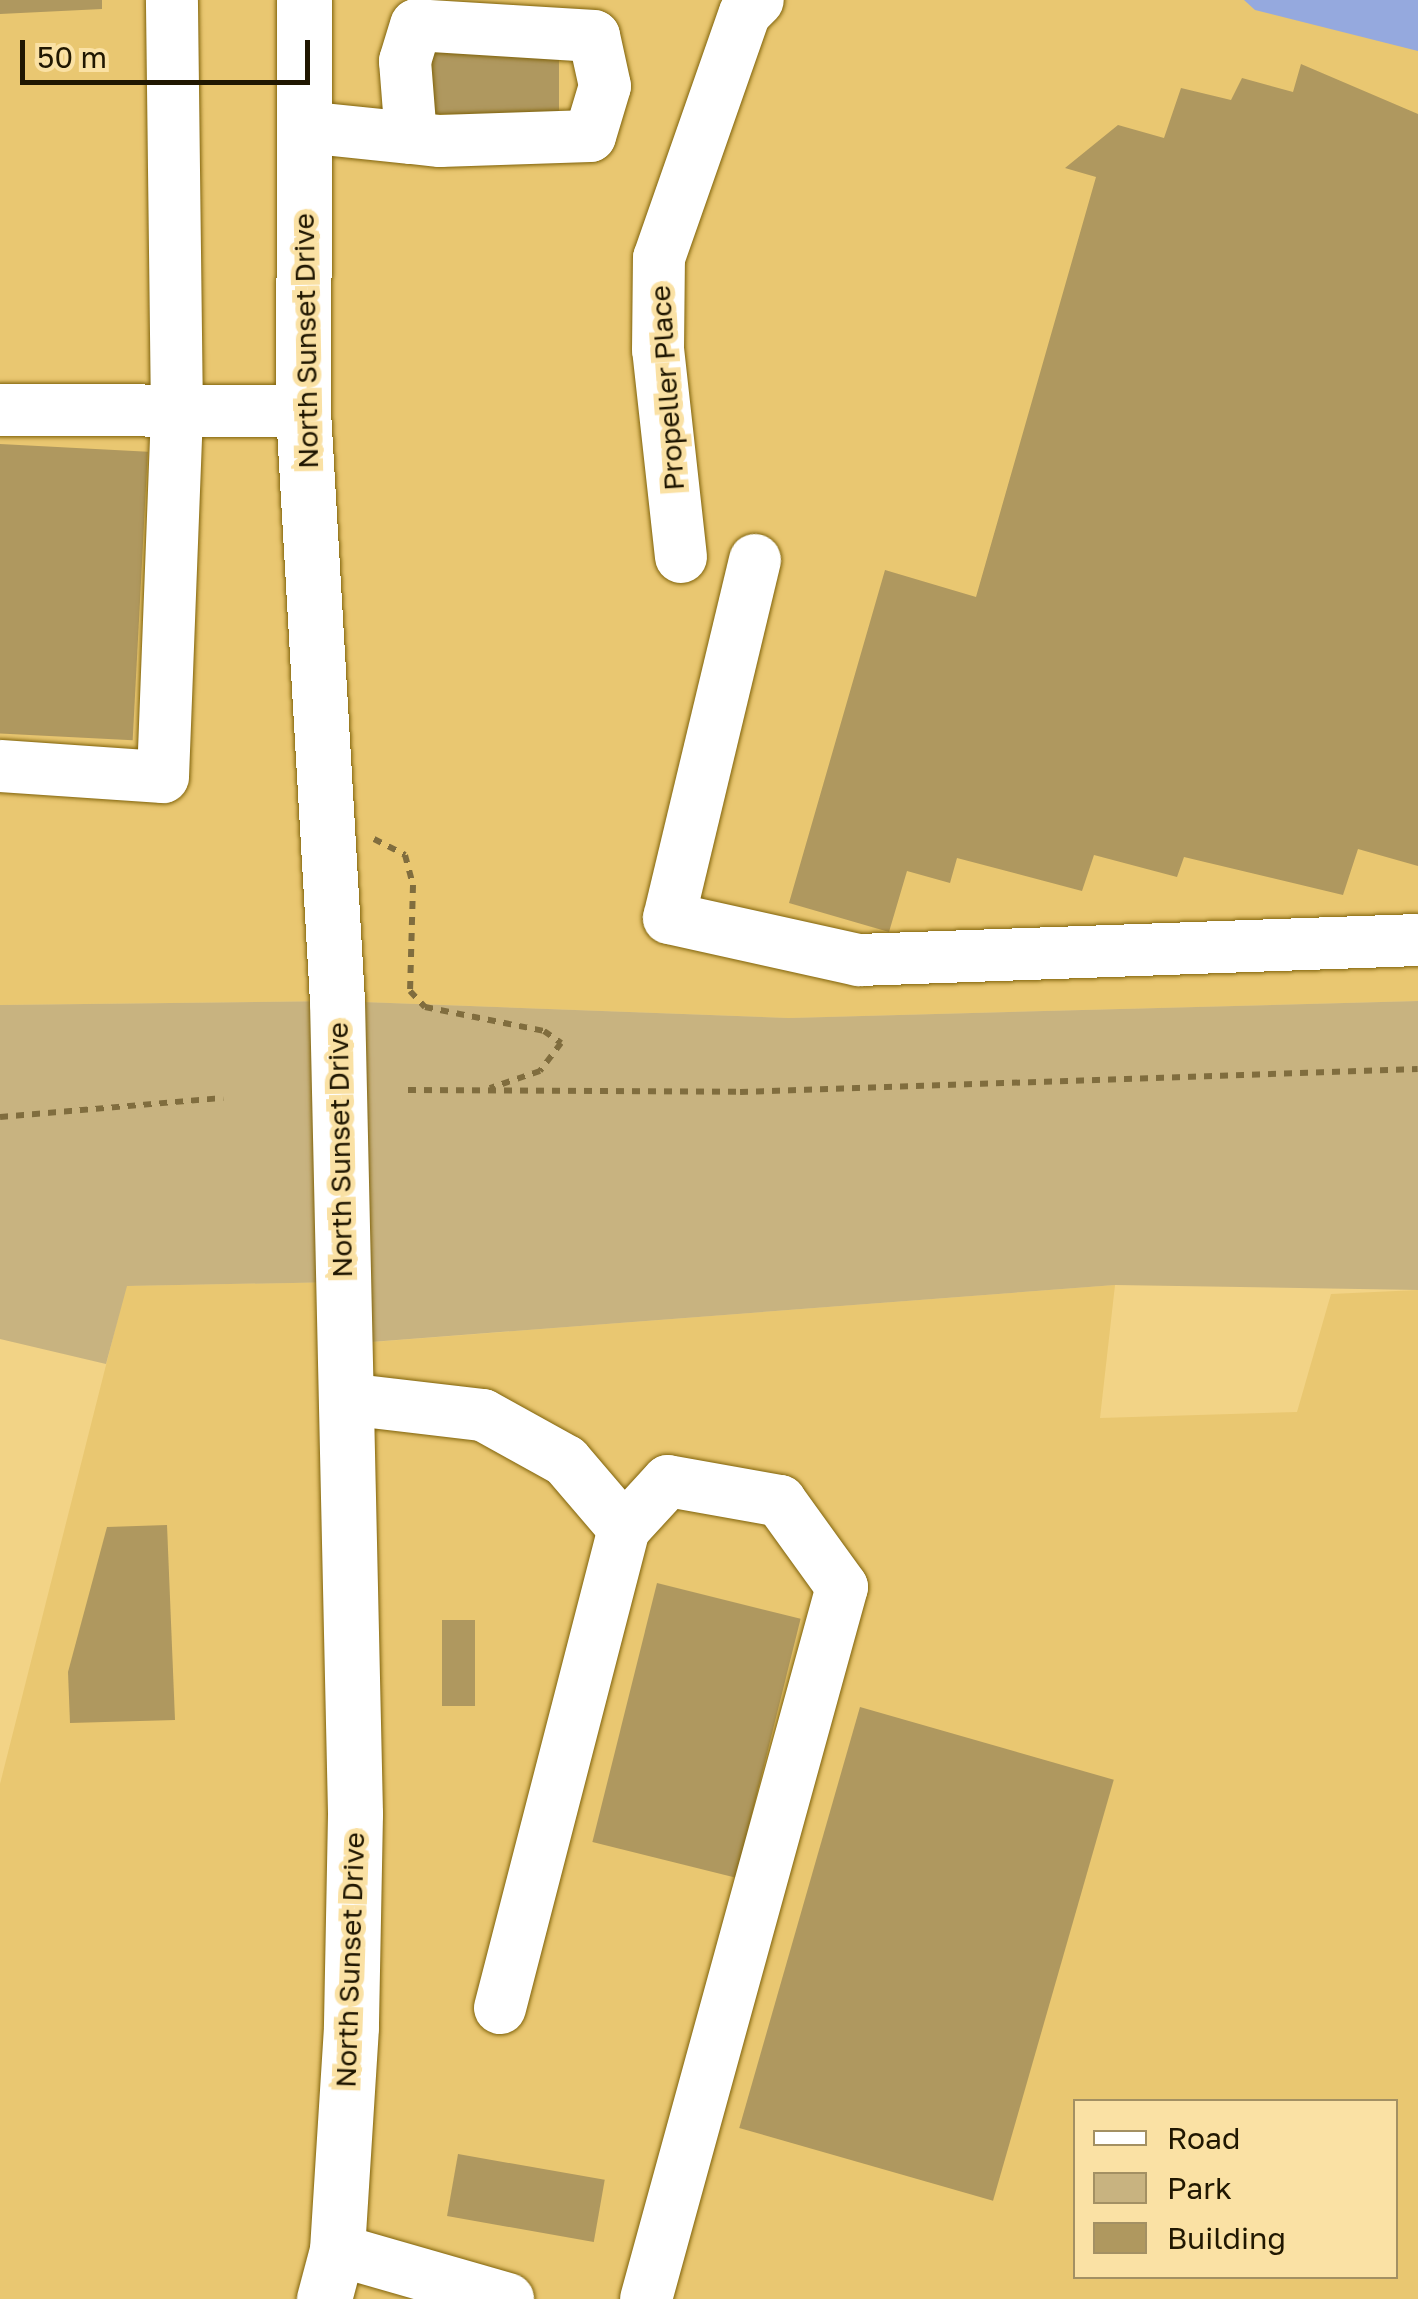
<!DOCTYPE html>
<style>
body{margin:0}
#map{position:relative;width:1418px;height:2299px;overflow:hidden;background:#f2d386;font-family:"Golos Text",sans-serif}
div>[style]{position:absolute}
.built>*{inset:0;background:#e9c771}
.green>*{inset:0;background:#c8b380}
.water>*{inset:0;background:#95a9de}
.building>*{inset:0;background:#af985f;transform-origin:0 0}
.path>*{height:6px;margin-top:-3px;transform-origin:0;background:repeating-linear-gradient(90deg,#806d3e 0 8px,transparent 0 16px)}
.roads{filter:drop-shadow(0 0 2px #80630a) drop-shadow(0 0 2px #80630a)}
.minor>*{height:52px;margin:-26px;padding:0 26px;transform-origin:26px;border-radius:26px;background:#fff}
.major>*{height:55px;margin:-27.5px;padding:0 27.5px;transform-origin:27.5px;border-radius:27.5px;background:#fff}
span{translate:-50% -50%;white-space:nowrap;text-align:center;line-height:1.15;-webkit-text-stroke:10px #fae1a4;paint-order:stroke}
.street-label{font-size:28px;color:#201701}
.legend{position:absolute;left:1073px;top:2099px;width:325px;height:180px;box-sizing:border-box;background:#fae1a4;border:2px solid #a39063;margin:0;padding:12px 18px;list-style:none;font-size:30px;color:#201701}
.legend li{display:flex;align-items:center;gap:20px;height:50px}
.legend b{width:50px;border:2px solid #a39063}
.scale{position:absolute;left:20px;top:40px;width:290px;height:45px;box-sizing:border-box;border:5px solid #201701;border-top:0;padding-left:12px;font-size:30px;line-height:35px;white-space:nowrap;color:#201701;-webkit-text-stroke:8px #fae1a4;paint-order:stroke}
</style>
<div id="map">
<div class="built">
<i style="clip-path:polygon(0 0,1418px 0,1418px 1001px,789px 1018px,337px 1001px,0 1005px)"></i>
<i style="clip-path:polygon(evenodd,344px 1282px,346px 1344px,1115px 1285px,1100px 1418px,1297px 1412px,1331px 1294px,1418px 1290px,1418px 2299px,0 2299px,0 1784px,126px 1286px,344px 1282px,1076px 2102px,1396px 2102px,1396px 2276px,1076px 2276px,1076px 2102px)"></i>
</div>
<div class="green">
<i style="clip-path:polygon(337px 1001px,789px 1018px,1418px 1001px,1418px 1290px,1115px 1285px,345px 1344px,343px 1282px,127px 1286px,106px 1364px,0 1339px,0 1005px)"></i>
</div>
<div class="water">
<i style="clip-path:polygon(1244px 0,1418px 0,1418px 51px,1255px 10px)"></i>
</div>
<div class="building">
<i style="clip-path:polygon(0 0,102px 0,102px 9px,0 14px)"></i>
<i style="left:424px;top:52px;width:135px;height:62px"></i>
<i style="clip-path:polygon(1301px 64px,1418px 114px,1418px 866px,1358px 849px,1343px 895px,1184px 857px,1177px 877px,1094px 855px,1082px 891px,957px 858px,950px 883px,907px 871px,889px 932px,789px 903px,885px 570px,976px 597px,1096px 177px,1065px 168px,1118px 125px,1164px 138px,1181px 88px,1231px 100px,1242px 78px,1293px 92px)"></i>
<i style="left:0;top:444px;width:148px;height:289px;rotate:3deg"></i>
<i style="clip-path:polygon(167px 1525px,175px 1720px,70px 1723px,68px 1672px,107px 1527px)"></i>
<i style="left:657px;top:1583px;width:148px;height:267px;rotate:14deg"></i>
<i style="left:442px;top:1620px;width:33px;height:86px"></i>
<i style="left:860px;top:1707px;width:264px;height:438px;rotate:16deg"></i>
<i style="left:458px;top:2154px;width:149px;height:63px;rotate:10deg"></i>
</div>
<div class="path">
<i style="left:374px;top:839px;width:35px;rotate:27deg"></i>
<i style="left:405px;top:855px;width:31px;rotate:75deg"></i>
<i style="left:413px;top:885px;width:106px;rotate:91.6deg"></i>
<i style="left:410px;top:991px;width:22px;rotate:47deg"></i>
<i style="left:425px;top:1007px;width:121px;rotate:11.4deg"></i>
<i style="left:544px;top:1031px;width:21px;rotate:35deg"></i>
<i style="left:561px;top:1043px;width:35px;rotate:127deg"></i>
<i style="left:540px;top:1071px;width:53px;rotate:161.2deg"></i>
<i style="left:408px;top:1090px;width:332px;rotate:0.3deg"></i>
<i style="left:740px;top:1092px;width:678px;rotate:-1.94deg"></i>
<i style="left:0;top:1117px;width:224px;rotate:-4.9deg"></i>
</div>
<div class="roads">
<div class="minor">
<i style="left:304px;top:127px;width:108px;rotate:5.9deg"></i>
<i style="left:411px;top:138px;width:29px;rotate:6deg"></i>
<i style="left:440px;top:141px;width:150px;rotate:-1.9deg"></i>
<i style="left:590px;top:136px;width:52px;rotate:-73.3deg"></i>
<i style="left:605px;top:86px;width:51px;rotate:-102.4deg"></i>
<i style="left:594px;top:36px;width:178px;rotate:-176.5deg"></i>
<i style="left:416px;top:25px;width:38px;rotate:107deg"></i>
<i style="left:405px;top:61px;width:77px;rotate:85.5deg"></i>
<i style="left:0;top:410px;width:303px;rotate:0.2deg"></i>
<i style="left:681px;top:557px;width:208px;rotate:-96.3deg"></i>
<i style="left:658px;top:350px;width:92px;rotate:-89.4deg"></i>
<i style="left:659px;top:258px;width:260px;rotate:-70.7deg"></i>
<i style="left:745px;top:13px;width:18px;rotate:-45deg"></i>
<i style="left:755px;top:560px;width:368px;rotate:103.5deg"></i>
<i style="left:669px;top:918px;width:195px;rotate:12.5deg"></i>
<i style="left:859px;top:960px;width:559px;rotate:-2.05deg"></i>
<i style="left:0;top:766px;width:163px;rotate:3.9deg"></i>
<i style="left:163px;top:777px;width:362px;rotate:-87.8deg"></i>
<i style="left:177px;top:415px;width:415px;rotate:-90.7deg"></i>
<i style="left:346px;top:1399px;width:138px;rotate:6.7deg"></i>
<i style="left:483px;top:1415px;width:95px;rotate:29deg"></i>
<i style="left:566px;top:1461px;width:89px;rotate:49.5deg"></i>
<i style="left:500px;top:2008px;width:495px;rotate:-75.5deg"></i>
<i style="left:624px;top:1529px;width:65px;rotate:-47.5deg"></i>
<i style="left:668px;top:1481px;width:114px;rotate:10.1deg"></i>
<i style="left:780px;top:1501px;width:106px;rotate:54.2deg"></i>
<i style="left:842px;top:1587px;width:738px;rotate:105.39deg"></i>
<i style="left:337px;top:2250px;width:178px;rotate:16deg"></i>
</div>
<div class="major">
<i style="left:304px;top:0;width:411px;rotate:90.1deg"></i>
<i style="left:303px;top:411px;width:591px;rotate:86.7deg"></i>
<i style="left:337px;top:1001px;width:813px;rotate:88.73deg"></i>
<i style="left:355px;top:1814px;width:213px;rotate:91.1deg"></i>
<i style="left:351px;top:2027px;width:223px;rotate:93.6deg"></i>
<i style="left:337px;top:2250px;width:51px;rotate:104.9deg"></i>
</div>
</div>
<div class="street-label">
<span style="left:306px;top:341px;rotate:-91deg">North Sunset Drive</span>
<span style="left:667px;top:388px;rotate:-94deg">Propeller Place</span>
<span style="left:340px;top:1150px;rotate:-91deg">North Sunset Drive</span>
<span style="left:350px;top:1960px;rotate:-88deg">North Sunset Drive</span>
</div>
<ul class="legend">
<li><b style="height:12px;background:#fff"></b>Road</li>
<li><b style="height:28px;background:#c8b380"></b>Park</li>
<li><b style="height:28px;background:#af985f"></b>Building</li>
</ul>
<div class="scale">50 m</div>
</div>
